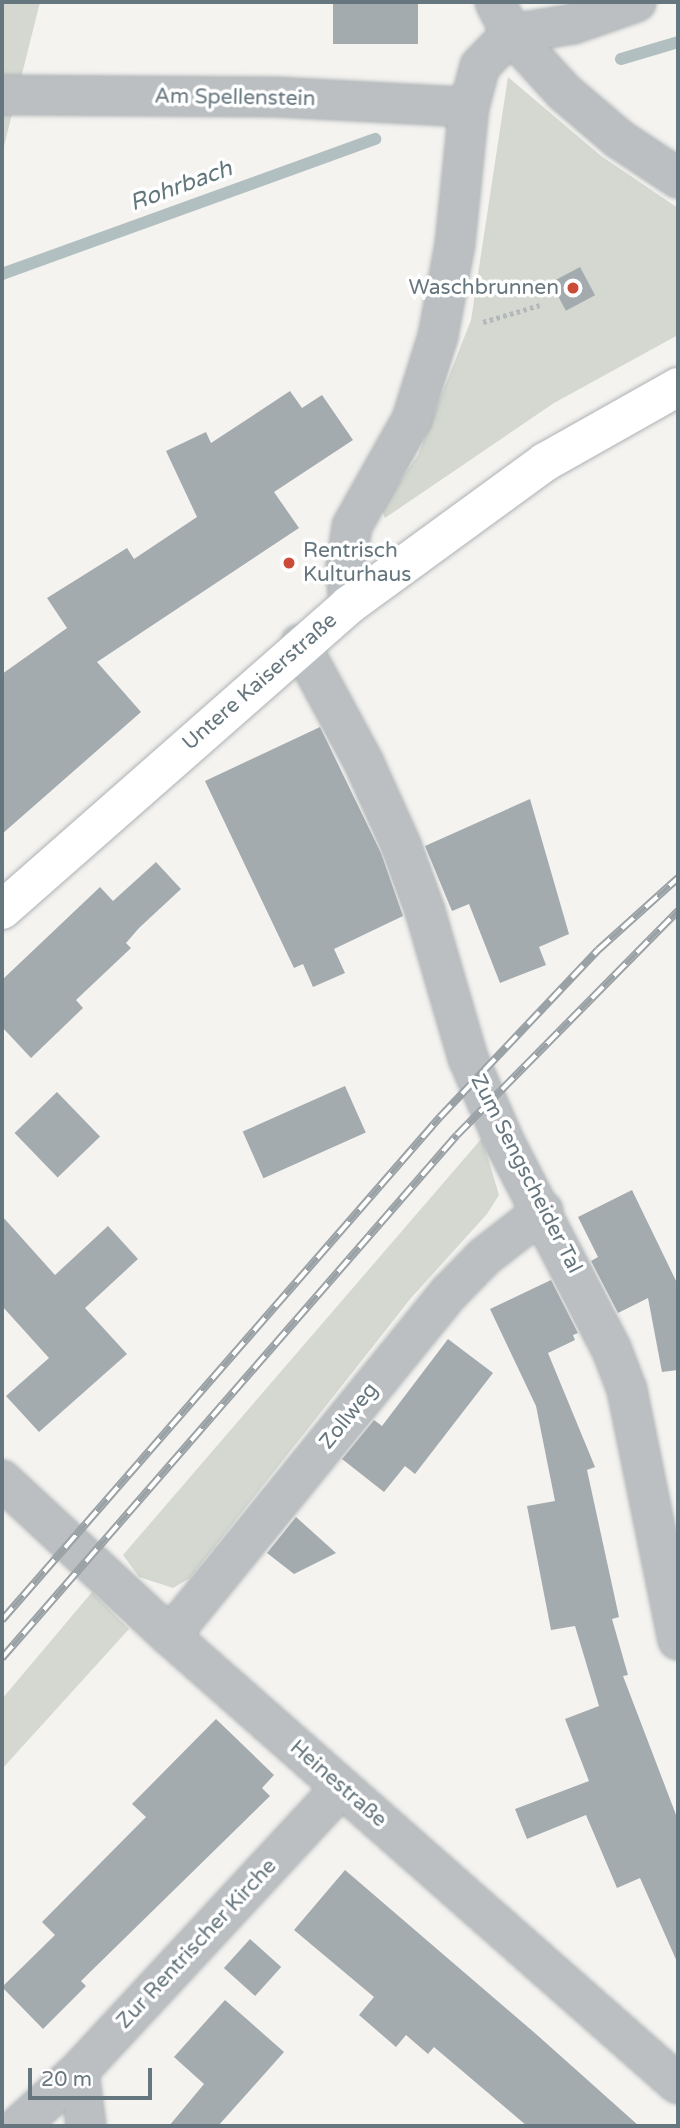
<!DOCTYPE html>
<meta charset="utf-8">
<style>
body{margin:0}
#map{position:relative;width:680px;height:2128px;overflow:hidden;background:#f4f3f0;font-family:"Varela Round",sans-serif}
div>[style]{position:absolute}
.green>*{inset:0;background:#d4d8d0}
.stream>*{height:12px;margin:-6px;padding:0 6px;transform-origin:6px;border-radius:6px;background:#b1bfc1}
.building>*{inset:0;background:#a3abaf;transform-origin:0 0}
.path>*{height:4.5px;margin-top:-2.25px;transform-origin:0;background:repeating-linear-gradient(90deg,#b5b8ba 0 3.5px,transparent 0 7px)}
.roads{filter:drop-shadow(0 0 2px #adb2b4) drop-shadow(0 0 2px #adb2b4)}
.minor>*{height:38px;margin:-19px;padding:0 19px;transform-origin:19px;border-radius:19px;background:#bbbfc2}
.major>*{height:38px;margin:-19px;padding:0 19px;transform-origin:19px;border-radius:19px;background:#fff}
.rail>*{height:8px;margin-top:-4px;transform-origin:0;background:repeating-linear-gradient(90deg,#fff 0 16px,#9ba2a6 0 32px);box-sizing:border-box;border-block:2px solid #9ba2a6}
.dots>*{width:19px;height:19px;translate:-50% -50%;box-sizing:border-box;border:4px solid #fff;border-radius:50%}
span{translate:-50% -50%;white-space:nowrap;text-align:center;line-height:1.15;-webkit-text-stroke:7px #fff;paint-order:stroke}
.street-label{font-size:21px;color:#66767e}
.poi-label{font-size:21px;color:#66767e}
.right{translate:-100% -50%;text-align:right}
.left{translate:0 -50%;text-align:left}
.water-label{font-size:23px;color:#62777b;font-style:italic}
.frame{position:absolute;inset:0;border:4px solid #66767e;pointer-events:none}
.scale{position:absolute;left:28px;top:2068px;width:124px;height:32px;box-sizing:border-box;border:4px solid #66767e;border-top:0;padding-left:9px;font-size:21px;line-height:24px;white-space:nowrap;color:#66767e;-webkit-text-stroke:5px #fff;paint-order:stroke}
</style>
<div id="map">
<div class="green">
<i style="clip-path:polygon(2px 2px,40px 2px,2px 154px)"></i>
<i style="clip-path:polygon(508px 77px,601px 156px,678px 208px,678px 335px,554px 403px,385px 518px,381px 509px,418px 455px,471px 320px)"></i>
<i style="clip-path:polygon(482px 1138px,499px 1195px,487px 1214px,411px 1298px,190px 1578px,173px 1588px,139px 1577px,123px 1555px)"></i>
<i style="clip-path:polygon(92px 1592px,129px 1629px,2px 1769px,2px 1699px)"></i>
</div>
<div class="stream">
<i style="left:621px;top:59px;width:59px;rotate:-16.6deg"></i>
<i style="left:2px;top:274px;width:397px;rotate:-19.9deg"></i>
</div>
<div class="building">
<i style="left:333px;top:2px;width:85px;height:42px"></i>
<i style="left:580px;top:267px;width:32px;height:33px;rotate:62deg"></i>
<i style="clip-path:polygon(290px 391px,302px 408px,322px 395px,353px 440px,274px 492px,299px 528px,97px 662px,141px 712px,2px 834px,2px 674px,67px 628px,47px 598px,127px 548px,134px 559px,197px 517px,166px 451px,206px 432px,211px 443px)"></i>
<i style="clip-path:polygon(320px 727px,381px 853px,403px 916px,334px 949px,345px 973px,313px 987px,303px 964px,294px 968px,205px 781px)"></i>
<i style="clip-path:polygon(530px 799px,569px 934px,539px 947px,546px 965px,500px 983px,469px 904px,452px 911px,425px 846px)"></i>
<i style="clip-path:polygon(156px 862px,181px 889px,139px 928px,126px 943px,131px 948px,76px 1000px,83px 1008px,31px 1058px,2px 1027px,2px 980px,100px 887px,113px 901px)"></i>
<i style="left:345px;top:1086px;width:51px;height:112px;rotate:66deg"></i>
<i style="left:57px;top:1092px;width:62px;height:59px;rotate:46deg"></i>
<i style="clip-path:polygon(632px 1190px,678px 1285px,678px 1370px,662px 1372px,648px 1298px,618px 1313px,591px 1261px,598px 1257px,578px 1217px)"></i>
<i style="clip-path:polygon(2px 1216px,55px 1275px,108px 1226px,138px 1259px,85px 1308px,127px 1354px,39px 1432px,6px 1396px,49px 1358px,2px 1306px)"></i>
<i style="clip-path:polygon(551px 1280px,578px 1333px,573px 1335px,575px 1340px,548px 1353px,595px 1467px,587px 1470px,619px 1617px,612px 1619px,628px 1675px,623px 1676px,678px 1820px,678px 1964px,640px 1878px,617px 1888px,586px 1815px,527px 1839px,515px 1809px,589px 1781px,565px 1719px,599px 1706px,575px 1626px,551px 1630px,527px 1506px,555px 1501px,536px 1406px,490px 1309px)"></i>
<i style="clip-path:polygon(448px 1339px,493px 1373px,415px 1474px,405px 1466px,384px 1492px,342px 1459px,374px 1420px,382px 1426px)"></i>
<i style="clip-path:polygon(296px 1517px,336px 1553px,294px 1574px,267px 1553px)"></i>
<i style="clip-path:polygon(216px 1719px,274px 1775px,262px 1788px,270px 1796px,81px 1981px,86px 1986px,43px 2029px,2px 1987px,55px 1935px,42px 1922px,146px 1817px,132px 1804px)"></i>
<i style="clip-path:polygon(345px 1870px,536px 2034px,639px 2126px,527px 2126px,434px 2047px,428px 2054px,406px 2035px,396px 2047px,359px 2015px,374px 1997px,294px 1930px)"></i>
<i style="left:250px;top:1939px;width:42px;height:39px;rotate:42deg"></i>
<i style="clip-path:polygon(225px 2000px,284px 2052px,218px 2126px,169px 2126px,204px 2084px,174px 2057px)"></i>
</div>
<div class="path">
<i style="left:483px;top:322px;width:59px;rotate:-16.6deg"></i>
</div>
<div class="roads">
<div class="minor">
<i style="left:495px;top:2px;width:36px;rotate:63deg"></i>
<i style="left:511px;top:34px;width:79px;rotate:47.6deg"></i>
<i style="left:564px;top:92px;width:72px;rotate:40.5deg"></i>
<i style="left:619px;top:139px;width:71px;rotate:33.5deg"></i>
<i style="left:511px;top:34px;width:63px;rotate:-9.2deg"></i>
<i style="left:573px;top:24px;width:67px;rotate:-19.2deg"></i>
<i style="left:2px;top:95px;width:274px;rotate:0.4deg"></i>
<i style="left:276px;top:97px;width:193px;rotate:3deg"></i>
<i style="left:349px;top:605px;width:38px;rotate:-95deg"></i>
<i style="left:346px;top:567px;width:41px;rotate:-81.7deg"></i>
<i style="left:352px;top:526px;width:123px;rotate:-60.7deg"></i>
<i style="left:412px;top:419px;width:87px;rotate:-72.6deg"></i>
<i style="left:438px;top:336px;width:94px;rotate:-79.5deg"></i>
<i style="left:455px;top:244px;width:138px;rotate:-84.2deg"></i>
<i style="left:469px;top:107px;width:42px;rotate:-75deg"></i>
<i style="left:480px;top:66px;width:45px;rotate:-45.9deg"></i>
<i style="left:300px;top:644px;width:135px;rotate:61.7deg"></i>
<i style="left:364px;top:763px;width:90px;rotate:65.7deg"></i>
<i style="left:401px;top:845px;width:70px;rotate:70deg"></i>
<i style="left:425px;top:911px;width:153px;rotate:73.7deg"></i>
<i style="left:468px;top:1058px;width:93px;rotate:66.5deg"></i>
<i style="left:505px;top:1143px;width:231px;rotate:62.7deg"></i>
<i style="left:611px;top:1348px;width:45px;rotate:69.1deg"></i>
<i style="left:627px;top:1390px;width:255px;rotate:78.5deg"></i>
<i style="left:2px;top:1480px;width:229px;rotate:42.9deg"></i>
<i style="left:170px;top:1636px;width:677px;rotate:41.41deg"></i>
<i style="left:170px;top:1636px;width:442px;rotate:-50.9deg"></i>
<i style="left:449px;top:1293px;width:50px;rotate:-45.8deg"></i>
<i style="left:484px;top:1257px;width:75px;rotate:-37.9deg"></i>
<i style="left:79px;top:2071px;width:55px;rotate:82.7deg"></i>
<i style="left:19px;top:2126px;width:81px;rotate:-42.5deg"></i>
<i style="left:79px;top:2071px;width:386px;rotate:-47.2deg"></i>
</div>
<div class="major">
<i style="left:2px;top:910px;width:462px;rotate:-41.3deg"></i>
<i style="left:349px;top:605px;width:243px;rotate:-36.1deg"></i>
<i style="left:545px;top:462px;width:153px;rotate:-29.4deg"></i>
</div>
</div>
<div class="rail">
<i style="left:2px;top:1620px;width:667px;rotate:-48.95deg"></i>
<i style="left:440px;top:1117px;width:230px;rotate:-46.6deg"></i>
<i style="left:598px;top:950px;width:108px;rotate:-42deg"></i>
<i style="left:2px;top:1658px;width:693px;rotate:-48.98deg"></i>
<i style="left:457px;top:1135px;width:315px;rotate:-45.4deg"></i>
</div>
<div class="dots">
<i style="left:573px;top:288px;background:#cc4a38"></i>
<i style="left:289px;top:563px;background:#cc4a38"></i>
</div>
<div class="street-label">
<span style="left:235px;top:98px;rotate:1deg">Am Spellenstein</span>
<span style="left:260px;top:682px;rotate:-41deg">Untere Kaiserstraße</span>
<span style="left:526px;top:1174px;rotate:63deg">Zum Sengscheider Tal</span>
<span style="left:349px;top:1416px;rotate:-51deg">Zollweg</span>
<span style="left:338px;top:1784px;rotate:41deg">Heinestraße</span>
<span style="left:197px;top:1944px;rotate:-47deg">Zur Rentrischer Kirche</span>
</div>
<div class="poi-label">
<span class="right" style="left:559px;top:288px">Waschbrunnen</span>
<span class="left" style="left:303px;top:563px">Rentrisch<br>Kulturhaus</span>
</div>
<div class="water-label">
<span style="left:181px;top:186px;rotate:-20deg">Rohrbach</span>
</div>
<div class="frame"></div>
<div class="scale">20 m</div>
</div>
